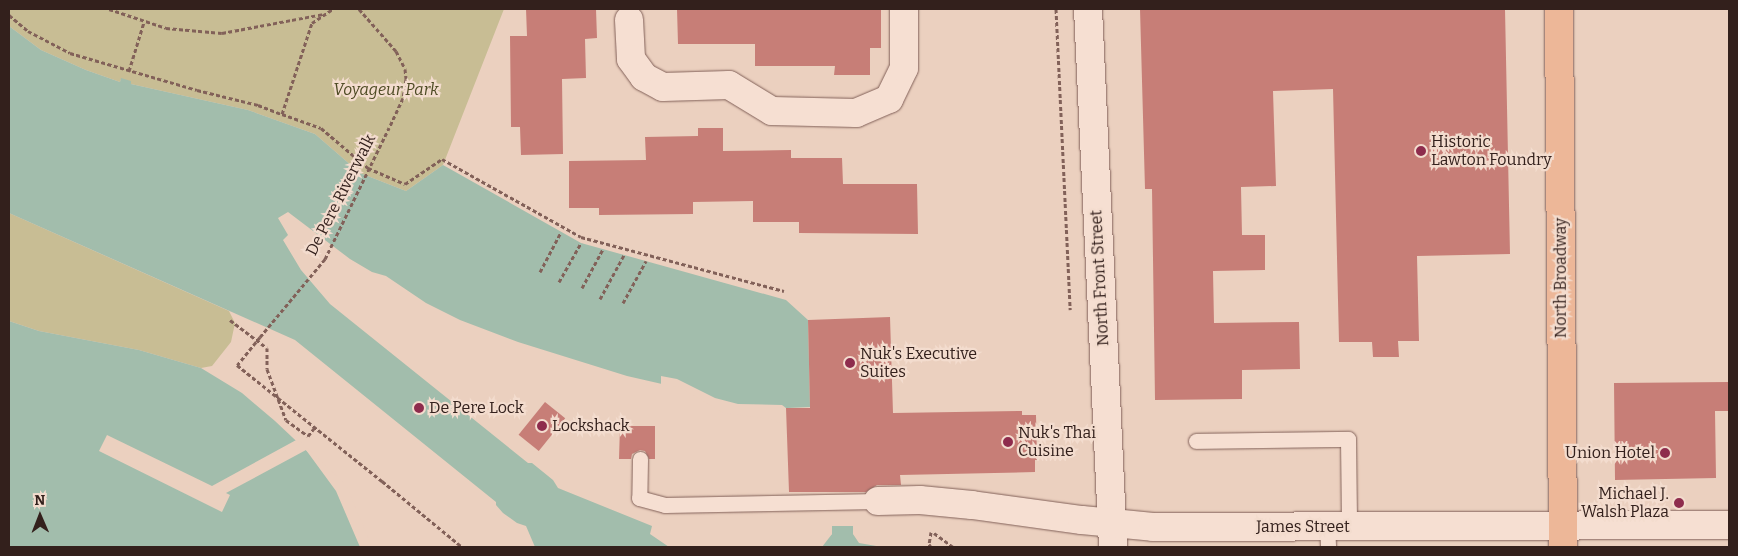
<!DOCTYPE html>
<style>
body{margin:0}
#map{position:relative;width:1738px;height:556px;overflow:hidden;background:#ebd0bf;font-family:Bitter,serif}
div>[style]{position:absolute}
.green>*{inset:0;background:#c8bd94}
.water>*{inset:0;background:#a2bdac}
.pier>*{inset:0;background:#ebd0bf}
.building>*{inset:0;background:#c77e77;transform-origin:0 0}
.path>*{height:3px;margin-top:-1.5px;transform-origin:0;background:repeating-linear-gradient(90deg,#826159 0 4px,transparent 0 6.5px)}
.roads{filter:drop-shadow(0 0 1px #826159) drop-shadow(0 0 1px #826159)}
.service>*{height:15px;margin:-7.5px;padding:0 7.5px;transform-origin:7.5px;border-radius:7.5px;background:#f6dfd2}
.minor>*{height:28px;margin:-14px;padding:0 14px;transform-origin:14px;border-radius:14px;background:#f6dfd2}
.primary>*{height:28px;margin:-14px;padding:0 14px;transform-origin:14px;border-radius:14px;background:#edb798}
.path-bridge>*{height:3px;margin-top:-1.5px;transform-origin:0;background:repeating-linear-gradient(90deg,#826159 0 4px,transparent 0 6.5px)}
.dots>*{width:14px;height:14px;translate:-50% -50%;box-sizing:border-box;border:2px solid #f3dcce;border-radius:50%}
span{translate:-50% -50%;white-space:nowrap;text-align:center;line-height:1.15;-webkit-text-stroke:4.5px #f3dcce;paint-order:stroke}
.park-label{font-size:16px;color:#4e4b24;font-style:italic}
.poi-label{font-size:16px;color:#33201c}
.left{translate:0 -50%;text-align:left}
.right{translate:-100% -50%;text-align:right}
.street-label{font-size:16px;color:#33201c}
.frame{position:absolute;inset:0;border:10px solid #33201c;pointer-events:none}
.north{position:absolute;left:15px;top:491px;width:50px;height:50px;-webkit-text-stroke:4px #f3dcce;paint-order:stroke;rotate:359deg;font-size:14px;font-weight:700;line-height:20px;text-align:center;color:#33201c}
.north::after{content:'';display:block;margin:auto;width:18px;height:22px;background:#33201c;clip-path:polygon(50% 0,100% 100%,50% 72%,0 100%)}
</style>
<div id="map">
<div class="green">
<i style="clip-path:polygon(9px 9px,504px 9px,443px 165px,406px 191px,360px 173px,315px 134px,248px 110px,131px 84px,121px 79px,120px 82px,86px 70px,41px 50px,9px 26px)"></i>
<i style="clip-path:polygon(9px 213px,229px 311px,235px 323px,231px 342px,212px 366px,201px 368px,139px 350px,39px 331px,9px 321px)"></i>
</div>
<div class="water">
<i style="clip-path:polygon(9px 26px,41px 50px,86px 70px,120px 82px,121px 78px,131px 81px,131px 84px,248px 110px,315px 134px,360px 173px,406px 191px,443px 165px,581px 243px,786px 300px,808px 320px,810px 407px,787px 408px,771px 416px,725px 411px,678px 383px,662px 384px,627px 376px,518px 342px,460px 320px,426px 303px,386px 276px,372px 272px,350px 259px,288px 212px,278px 218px,288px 235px,283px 240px,301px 270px,330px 304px,528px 463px,532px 463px,553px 480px,558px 488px,652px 526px,650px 534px,669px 547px,535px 547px,526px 526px,517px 523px,503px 513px,496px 505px,496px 502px,295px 340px,9px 213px)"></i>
<i style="clip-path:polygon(9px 321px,39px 331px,139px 350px,201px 368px,242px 393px,275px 421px,344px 486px,369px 547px,9px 547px)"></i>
<i style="clip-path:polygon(832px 526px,853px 526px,853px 534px,880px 547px,817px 547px,832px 534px)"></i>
</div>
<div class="pier">
<i style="clip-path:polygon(661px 376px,677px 379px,715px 398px,738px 404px,782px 405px,786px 408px,787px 426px,770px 419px,724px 413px,677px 386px,661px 387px)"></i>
<i style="clip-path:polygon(107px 435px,212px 486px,298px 439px,346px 485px,372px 547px,360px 547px,336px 491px,306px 450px,226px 493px,230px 495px,222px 512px,99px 451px)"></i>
<i style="clip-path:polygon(855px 525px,855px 531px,861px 536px,882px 547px,859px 543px,853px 534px,853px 526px)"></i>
<i style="clip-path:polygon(830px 526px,832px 526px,832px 534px,822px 547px,814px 547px,830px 532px)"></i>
</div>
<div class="building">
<i style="clip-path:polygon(526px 9px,596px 9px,597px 38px,585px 39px,586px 78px,562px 79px,563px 154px,521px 155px,520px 127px,511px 127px,510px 36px,527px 36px)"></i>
<i style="clip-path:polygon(677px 9px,881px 9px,881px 48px,870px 48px,870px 75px,834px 75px,835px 66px,755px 66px,755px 44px,678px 44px)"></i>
<i style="clip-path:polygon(1140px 9px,1505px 9px,1510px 254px,1417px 256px,1419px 341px,1398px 341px,1399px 357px,1373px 357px,1372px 342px,1339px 342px,1333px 89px,1273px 91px,1276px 186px,1241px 187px,1242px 235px,1265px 235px,1265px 270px,1213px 271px,1214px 323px,1299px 322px,1300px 369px,1242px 370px,1242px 399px,1155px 400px,1152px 189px,1145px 189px)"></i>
<i style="clip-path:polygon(698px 128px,723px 128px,723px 151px,791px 150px,791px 158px,842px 158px,843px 184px,917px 184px,918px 234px,799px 233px,799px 222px,753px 222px,753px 201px,693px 202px,693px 214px,599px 215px,599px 208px,569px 208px,569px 161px,646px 160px,645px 137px,698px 136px)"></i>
<i style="clip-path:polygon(890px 317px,893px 413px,1022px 411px,1022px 415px,1036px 415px,1037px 460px,1035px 460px,1035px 472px,900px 475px,901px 485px,877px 485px,866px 492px,789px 492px,786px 408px,810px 408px,808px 320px)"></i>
<i style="clip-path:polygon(1729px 382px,1729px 411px,1715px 411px,1716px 478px,1615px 480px,1614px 383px)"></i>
<i style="left:545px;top:402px;width:26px;height:42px;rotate:39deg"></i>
<i style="clip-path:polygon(620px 426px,655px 426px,655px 459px,649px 459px,645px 451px,640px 450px,632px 454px,631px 459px,619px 459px)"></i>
</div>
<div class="path">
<i style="left:109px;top:9px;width:60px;rotate:18.4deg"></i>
<i style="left:166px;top:28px;width:56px;rotate:5.1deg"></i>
<i style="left:222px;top:33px;width:104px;rotate:-10.6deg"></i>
<i style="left:359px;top:9px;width:56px;rotate:48.6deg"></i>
<i style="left:396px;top:51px;width:20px;rotate:63deg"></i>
<i style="left:405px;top:69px;width:10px;rotate:84deg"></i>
<i style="left:406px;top:79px;width:19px;rotate:99deg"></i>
<i style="left:403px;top:98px;width:33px;rotate:115deg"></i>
<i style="left:1056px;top:9px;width:301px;rotate:87.3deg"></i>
<i style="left:9px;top:15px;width:25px;rotate:40deg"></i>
<i style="left:28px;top:31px;width:47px;rotate:27.6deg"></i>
<i style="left:70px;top:53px;width:132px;rotate:16.2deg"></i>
<i style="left:197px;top:90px;width:63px;rotate:13.8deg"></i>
<i style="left:258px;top:105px;width:26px;rotate:21deg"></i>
<i style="left:282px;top:114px;width:96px;rotate:-71.8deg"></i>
<i style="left:312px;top:23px;width:25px;rotate:-34deg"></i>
<i style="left:129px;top:71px;width:51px;rotate:-73deg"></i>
<i style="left:282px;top:114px;width:41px;rotate:19.7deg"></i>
<i style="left:321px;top:128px;width:62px;rotate:40.4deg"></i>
<i style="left:368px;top:168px;width:40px;rotate:23.4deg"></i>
<i style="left:405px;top:184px;width:45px;rotate:-34deg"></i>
<i style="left:442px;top:159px;width:159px;rotate:29.3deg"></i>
<i style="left:581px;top:237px;width:210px;rotate:14.9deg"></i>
<i style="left:540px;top:272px;width:45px;rotate:-62.3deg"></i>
<i style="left:559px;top:282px;width:45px;rotate:-60.6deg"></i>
<i style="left:582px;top:288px;width:44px;rotate:-61.7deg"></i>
<i style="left:600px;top:299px;width:50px;rotate:-61.4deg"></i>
<i style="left:623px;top:303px;width:48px;rotate:-61.3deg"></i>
<i style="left:230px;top:320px;width:46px;rotate:37.1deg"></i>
<i style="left:267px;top:348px;width:21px;rotate:90deg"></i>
<i style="left:267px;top:369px;width:54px;rotate:69.6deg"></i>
<i style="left:286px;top:420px;width:27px;rotate:36deg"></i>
<i style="left:308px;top:436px;width:11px;rotate:-52deg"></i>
<i style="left:260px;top:337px;width:102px;rotate:-50.2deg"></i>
<i style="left:382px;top:481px;width:104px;rotate:39.5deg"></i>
<i style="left:931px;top:532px;width:12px;rotate:99deg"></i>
<i style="left:929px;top:544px;width:4px;rotate:56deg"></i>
<i style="left:934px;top:533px;width:24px;rotate:36deg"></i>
</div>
<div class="roads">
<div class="service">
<i style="left:1196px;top:441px;width:152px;rotate:-0.8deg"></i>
<i style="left:1348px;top:439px;width:88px;rotate:89.3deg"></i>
<i style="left:640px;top:459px;width:39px;rotate:91deg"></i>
<i style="left:639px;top:498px;width:27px;rotate:15deg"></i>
<i style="left:665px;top:505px;width:213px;rotate:-1.1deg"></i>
<i style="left:1327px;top:526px;width:21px;rotate:87deg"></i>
</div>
<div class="minor">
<i style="left:1088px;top:9px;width:539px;rotate:87.34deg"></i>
<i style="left:629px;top:20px;width:39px;rotate:87deg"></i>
<i style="left:631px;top:59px;width:22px;rotate:54deg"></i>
<i style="left:644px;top:77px;width:21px;rotate:28deg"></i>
<i style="left:663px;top:87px;width:66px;rotate:-1.7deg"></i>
<i style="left:729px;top:85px;width:50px;rotate:31.2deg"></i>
<i style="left:772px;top:111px;width:84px;rotate:1.4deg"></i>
<i style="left:856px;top:113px;width:36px;rotate:-23deg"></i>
<i style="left:889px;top:99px;width:34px;rotate:-64deg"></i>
<i style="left:904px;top:68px;width:59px;rotate:-90deg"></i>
<i style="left:878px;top:501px;width:42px;rotate:-1.4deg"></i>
<i style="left:920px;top:500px;width:52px;rotate:5.5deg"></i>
<i style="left:972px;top:505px;width:111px;rotate:7.8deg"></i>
<i style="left:1082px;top:520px;width:71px;rotate:5.6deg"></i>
<i style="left:1153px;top:527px;width:576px;rotate:-0.2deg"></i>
</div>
<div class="primary">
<i style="left:1559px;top:9px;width:538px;rotate:89.57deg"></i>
</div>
</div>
<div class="path-bridge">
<i style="left:325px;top:259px;width:146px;rotate:-64deg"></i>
<i style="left:260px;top:337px;width:36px;rotate:129deg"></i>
<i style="left:237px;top:365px;width:186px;rotate:38.7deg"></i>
</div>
<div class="dots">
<i style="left:1421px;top:151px;background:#8e2c4d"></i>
<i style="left:850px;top:363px;background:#8e2c4d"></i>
<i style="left:419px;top:408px;background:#8e2c4d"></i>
<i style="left:542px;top:426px;background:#8e2c4d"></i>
<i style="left:1008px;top:442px;background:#8e2c4d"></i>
<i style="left:1665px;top:453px;background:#8e2c4d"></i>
<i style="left:1679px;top:503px;background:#8e2c4d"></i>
</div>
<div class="park-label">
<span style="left:386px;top:90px">Voyageur Park</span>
</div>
<div class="poi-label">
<span class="left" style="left:1431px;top:151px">Historic<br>Lawton Foundry</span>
<span class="left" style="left:860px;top:363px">Nuk's Executive<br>Suites</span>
<span class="left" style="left:429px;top:408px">De Pere Lock</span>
<span class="left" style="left:552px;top:426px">Lockshack</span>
<span class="left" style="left:1018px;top:442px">Nuk's Thai<br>Cuisine</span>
<span class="right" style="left:1655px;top:453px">Union Hotel</span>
<span class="right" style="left:1669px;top:503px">Michael J.<br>Walsh Plaza</span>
</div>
<div class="street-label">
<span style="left:341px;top:195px;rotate:-63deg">De Pere Riverwalk</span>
<span style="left:1100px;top:278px;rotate:-93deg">North Front Street</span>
<span style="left:1561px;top:278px;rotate:-90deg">North Broadway</span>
<span style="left:1303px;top:527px">James Street</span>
</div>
<div class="frame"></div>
<div class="north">N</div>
</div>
